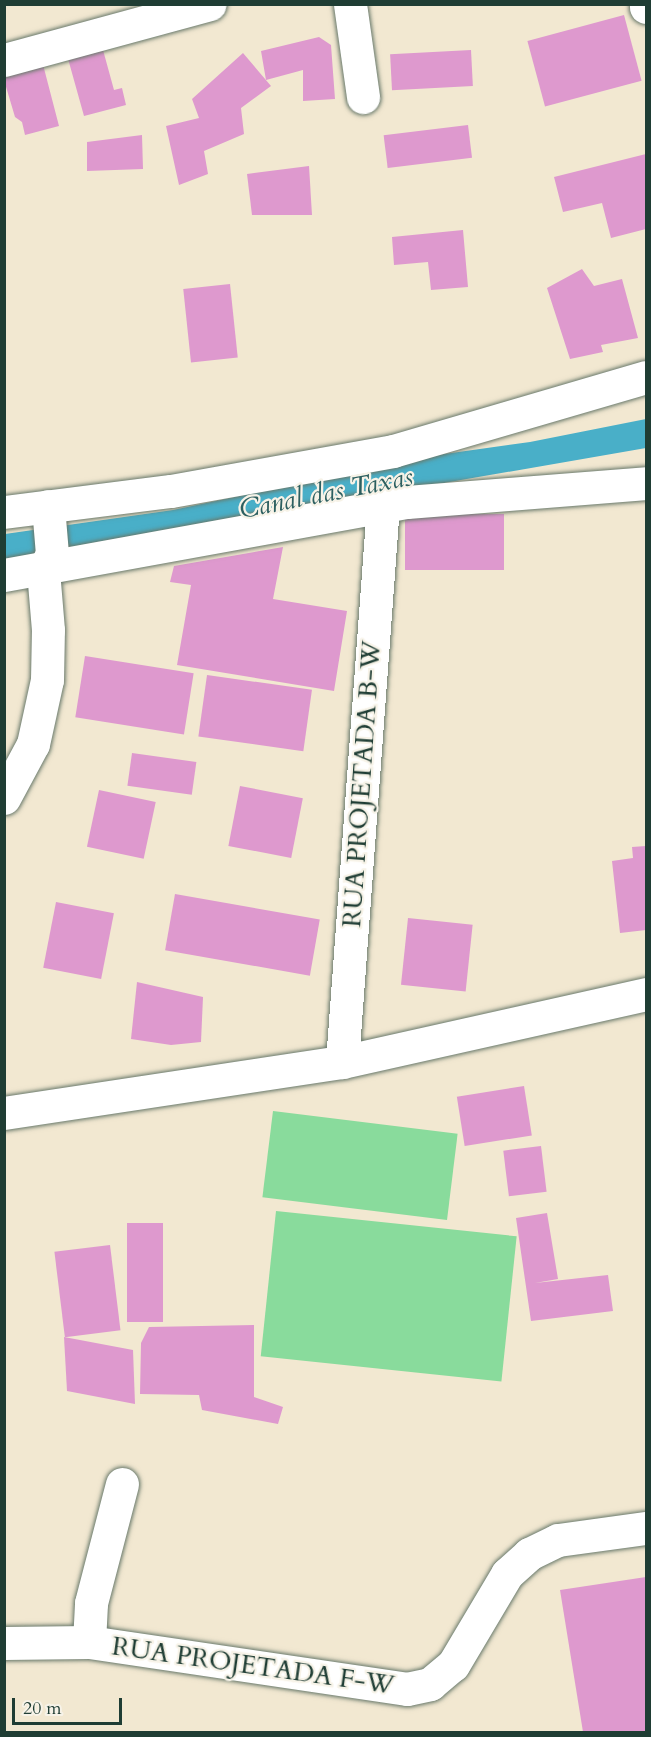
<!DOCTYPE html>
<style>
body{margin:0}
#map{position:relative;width:651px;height:1737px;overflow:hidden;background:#f2e8d1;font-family:Cardo,serif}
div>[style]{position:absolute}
.green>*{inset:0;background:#89db9c;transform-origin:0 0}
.water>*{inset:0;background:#49afc8}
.building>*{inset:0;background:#de99ce;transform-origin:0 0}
.roads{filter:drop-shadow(0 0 2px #69796b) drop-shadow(0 0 2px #69796b)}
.minor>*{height:33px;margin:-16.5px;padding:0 16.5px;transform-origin:16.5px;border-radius:16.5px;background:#fff}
span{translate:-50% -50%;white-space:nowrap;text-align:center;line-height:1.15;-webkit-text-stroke:4.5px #f7f3e8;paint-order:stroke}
.street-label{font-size:26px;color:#1f3d34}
.water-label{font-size:27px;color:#2c5f60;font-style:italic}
.frame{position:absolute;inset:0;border:6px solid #1f3d34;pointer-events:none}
.scale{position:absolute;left:12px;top:1698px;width:110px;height:27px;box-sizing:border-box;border:3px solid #1f3d34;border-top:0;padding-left:8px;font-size:18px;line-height:21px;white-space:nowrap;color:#1f3d34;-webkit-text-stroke:4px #f7f3e8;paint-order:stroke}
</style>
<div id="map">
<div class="green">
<i style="left:273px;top:1111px;width:186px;height:87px;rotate:7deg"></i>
<i style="left:276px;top:1211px;width:242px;height:146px;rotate:6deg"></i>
</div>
<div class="water">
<i style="clip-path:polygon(646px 419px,646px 448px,5px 559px,5px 534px,173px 510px,430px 456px,530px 442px)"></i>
</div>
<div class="building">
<i style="left:624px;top:15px;width:68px;height:100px;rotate:75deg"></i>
<i style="clip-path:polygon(319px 37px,331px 45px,335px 99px,303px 101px,303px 70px,266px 80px,261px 51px)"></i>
<i style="clip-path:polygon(100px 39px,114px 90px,122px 88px,126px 105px,84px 116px,65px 48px)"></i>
<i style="left:471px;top:50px;width:36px;height:81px;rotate:87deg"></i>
<i style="clip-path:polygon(40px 53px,59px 126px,25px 135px,22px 122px,15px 117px,4px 80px,4px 62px)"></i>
<i style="clip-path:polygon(243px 53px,271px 86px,241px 108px,244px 134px,204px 151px,208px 174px,179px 185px,166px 126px,199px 118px,192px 99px)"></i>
<i style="left:468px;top:125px;width:33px;height:85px;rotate:83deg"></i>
<i style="clip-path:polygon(142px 135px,143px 169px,87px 171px,87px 142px)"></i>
<i style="clip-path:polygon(646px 154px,646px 229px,611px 238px,602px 203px,563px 212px,554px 177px)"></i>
<i style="clip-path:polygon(309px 166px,312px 215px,252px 215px,247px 174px)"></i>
<i style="clip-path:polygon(463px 230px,468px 287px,431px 290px,428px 262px,394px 265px,392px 237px)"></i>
<i style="clip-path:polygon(582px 269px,594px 286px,622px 279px,638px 338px,601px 345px,603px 352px,570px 359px,547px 288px)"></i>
<i style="left:230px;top:284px;width:74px;height:47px;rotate:84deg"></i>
<i style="left:504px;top:514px;width:56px;height:99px;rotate:90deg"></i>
<i style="clip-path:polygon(283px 547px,273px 599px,347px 611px,334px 691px,177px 665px,191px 585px,170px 582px,174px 566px)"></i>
<i style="left:85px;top:656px;width:110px;height:62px;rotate:9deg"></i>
<i style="left:207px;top:675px;width:106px;height:62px;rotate:8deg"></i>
<i style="left:132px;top:753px;width:65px;height:33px;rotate:8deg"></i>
<i style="left:240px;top:786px;width:64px;height:61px;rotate:11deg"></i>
<i style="left:99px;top:790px;width:58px;height:58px;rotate:12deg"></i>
<i style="clip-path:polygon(646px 846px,646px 930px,620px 933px,612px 861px,633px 858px,632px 847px)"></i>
<i style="left:175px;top:894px;width:147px;height:57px;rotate:10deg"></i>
<i style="left:56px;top:902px;width:59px;height:67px;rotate:11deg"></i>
<i style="left:408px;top:918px;width:65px;height:67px;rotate:6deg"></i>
<i style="clip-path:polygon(137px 982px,203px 997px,201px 1042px,171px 1045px,131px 1039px)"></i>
<i style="left:524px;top:1086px;width:50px;height:68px;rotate:81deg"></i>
<i style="left:541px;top:1146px;width:46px;height:38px;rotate:83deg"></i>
<i style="clip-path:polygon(547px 1213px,558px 1279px,535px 1283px,608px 1275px,613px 1311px,531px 1321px,516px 1218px)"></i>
<i style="left:127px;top:1223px;width:36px;height:99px"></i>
<i style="left:110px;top:1245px;width:86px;height:56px;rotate:83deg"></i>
<i style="clip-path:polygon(254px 1325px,254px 1397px,283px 1407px,278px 1424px,202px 1410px,199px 1395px,140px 1394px,141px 1343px,149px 1327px)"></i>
<i style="clip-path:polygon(64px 1337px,133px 1350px,135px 1404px,67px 1391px)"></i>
<i style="clip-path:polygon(646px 1577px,646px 1732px,583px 1732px,560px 1590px)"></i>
</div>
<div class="roads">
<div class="minor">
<i style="left:350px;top:4px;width:94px;rotate:82deg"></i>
<i style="left:646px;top:4px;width:3px;rotate:90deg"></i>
<i style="left:4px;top:60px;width:213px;rotate:-15.2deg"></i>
<i style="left:4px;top:512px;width:168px;rotate:-7.2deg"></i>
<i style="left:171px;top:491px;width:226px;rotate:-10.2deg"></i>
<i style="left:393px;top:451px;width:264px;rotate:-16.3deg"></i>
<i style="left:4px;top:575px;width:410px;rotate:-10.3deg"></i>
<i style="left:407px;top:502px;width:240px;rotate:-4.5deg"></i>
<i style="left:4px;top:798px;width:61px;rotate:-61.8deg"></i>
<i style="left:33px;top:744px;width:66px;rotate:-77.7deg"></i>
<i style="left:47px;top:680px;width:50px;rotate:-88.9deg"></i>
<i style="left:48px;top:630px;width:59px;rotate:-94.8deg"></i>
<i style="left:43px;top:571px;width:19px;rotate:-62deg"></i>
<i style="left:52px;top:554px;width:48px;rotate:-94.8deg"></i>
<i style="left:342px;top:1062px;width:559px;rotate:-85.79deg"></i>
<i style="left:4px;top:1113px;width:342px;rotate:-8.6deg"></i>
<i style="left:342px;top:1062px;width:312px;rotate:-12.6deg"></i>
<i style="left:89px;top:1642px;width:39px;rotate:-87deg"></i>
<i style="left:91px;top:1603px;width:123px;rotate:-75.4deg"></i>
<i style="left:4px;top:1643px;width:85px;rotate:-0.7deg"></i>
<i style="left:89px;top:1642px;width:321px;rotate:8.4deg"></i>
<i style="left:407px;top:1689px;width:24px;rotate:-12deg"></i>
<i style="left:430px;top:1684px;width:30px;rotate:-40deg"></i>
<i style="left:453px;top:1665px;width:106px;rotate:-59.3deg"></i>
<i style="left:507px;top:1574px;width:30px;rotate:-42deg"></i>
<i style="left:529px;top:1554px;width:32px;rotate:-26deg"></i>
<i style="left:558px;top:1540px;width:89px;rotate:-7.8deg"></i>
</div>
</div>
<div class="street-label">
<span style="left:362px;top:784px;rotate:-86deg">RUA PROJETADA B-W</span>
<span style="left:253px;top:1666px;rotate:8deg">RUA PROJETADA F-W</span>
</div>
<div class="water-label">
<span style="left:326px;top:493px;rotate:-11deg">Canal das Taxas</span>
</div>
<div class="frame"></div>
<div class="scale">20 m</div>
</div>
